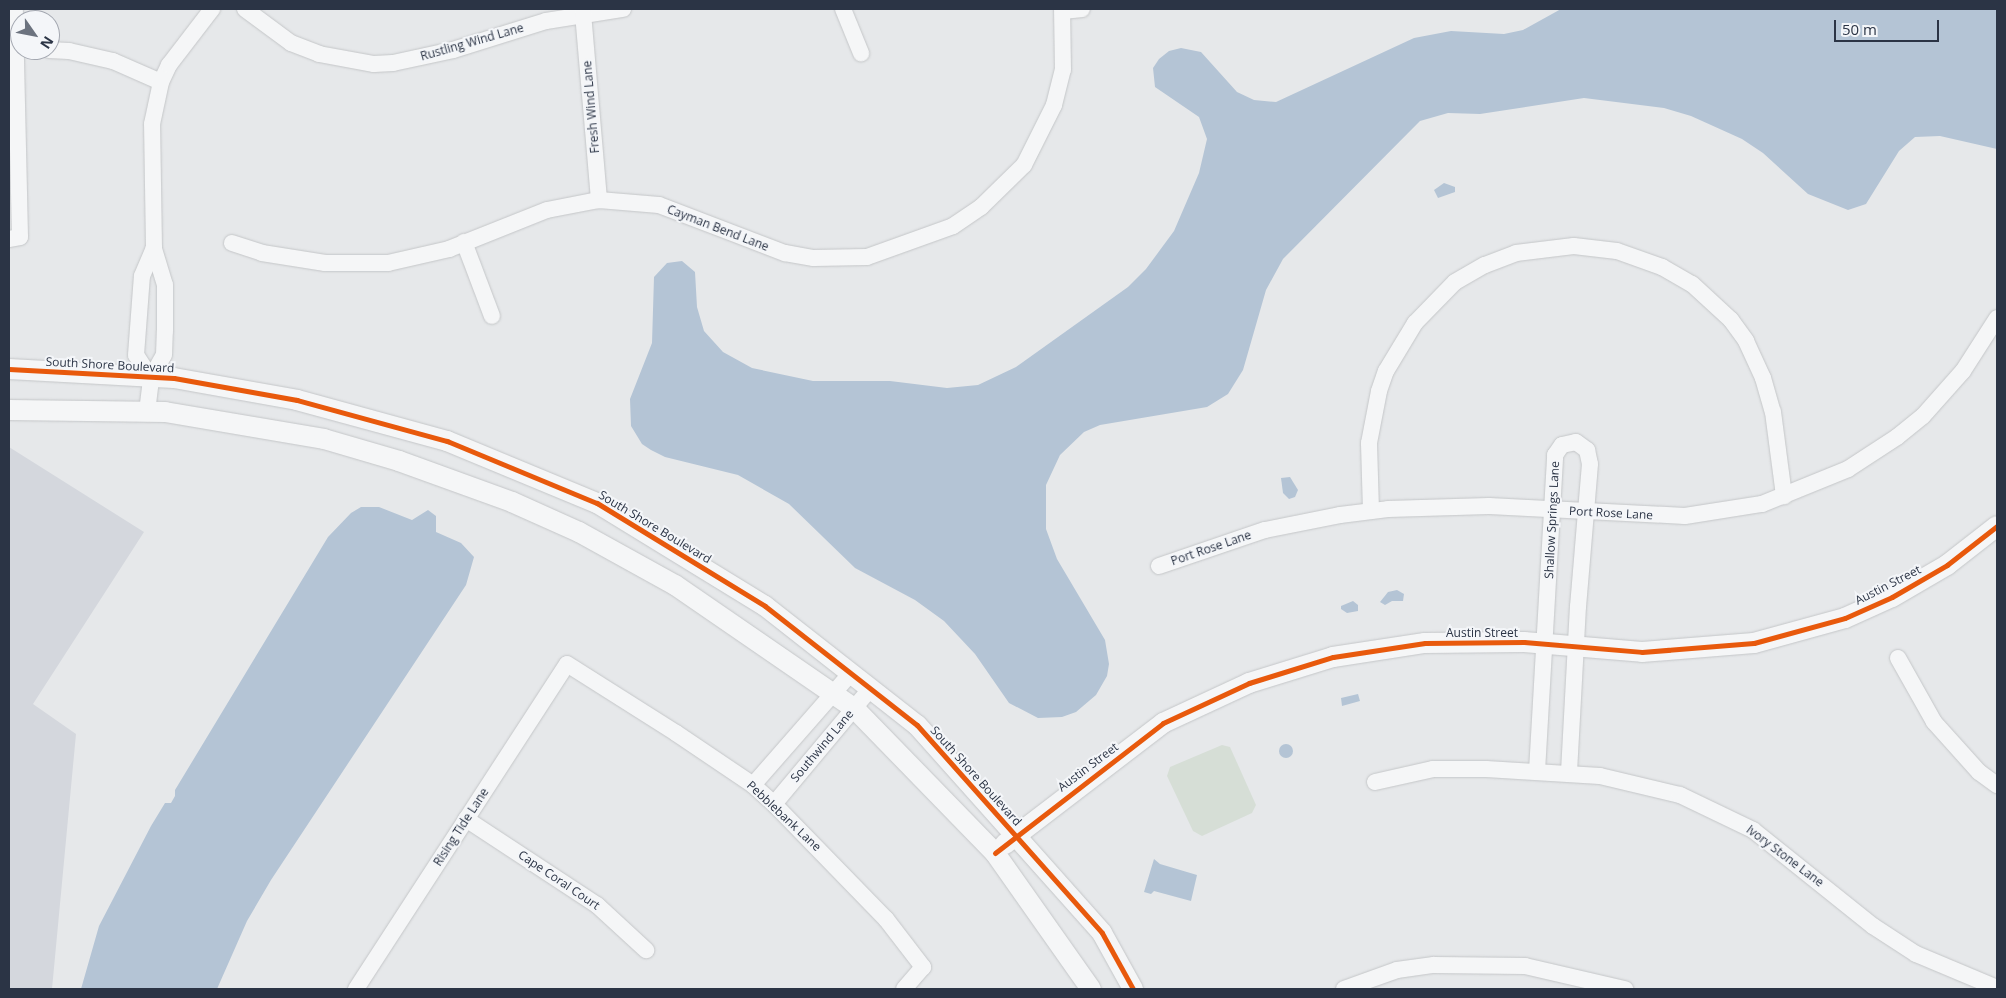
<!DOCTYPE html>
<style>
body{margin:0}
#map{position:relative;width:2006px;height:998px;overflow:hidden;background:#e6e8ea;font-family:"Open Sans",sans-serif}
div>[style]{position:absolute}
.built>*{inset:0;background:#d4d7dd}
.green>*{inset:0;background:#d6ded6}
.water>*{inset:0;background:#b4c4d5}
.round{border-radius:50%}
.roads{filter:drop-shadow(0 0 1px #c4c6c8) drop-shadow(0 0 1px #c4c6c8)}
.minor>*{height:16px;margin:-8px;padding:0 8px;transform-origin:8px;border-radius:8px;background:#f5f6f7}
.tertiary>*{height:20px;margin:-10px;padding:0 10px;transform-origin:10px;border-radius:10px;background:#f5f6f7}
.cycleway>*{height:5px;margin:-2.5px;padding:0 2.5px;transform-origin:2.5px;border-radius:2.5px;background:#e8590c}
span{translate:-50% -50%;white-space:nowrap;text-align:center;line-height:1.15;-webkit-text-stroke:4px #f4f6f9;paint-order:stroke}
.street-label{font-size:12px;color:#2b3445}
.frame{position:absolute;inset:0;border:10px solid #2b3445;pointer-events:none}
.north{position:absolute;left:10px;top:10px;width:50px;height:50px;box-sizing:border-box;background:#f4f6f9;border:1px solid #a4a8b1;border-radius:50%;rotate:123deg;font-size:14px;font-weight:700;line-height:20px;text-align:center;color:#2b3445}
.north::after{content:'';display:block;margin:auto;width:18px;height:22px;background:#6c737f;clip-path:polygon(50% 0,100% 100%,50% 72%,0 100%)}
.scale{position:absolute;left:1834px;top:20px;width:105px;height:22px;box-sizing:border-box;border:2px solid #2b3445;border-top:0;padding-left:6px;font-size:15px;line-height:18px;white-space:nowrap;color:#2b3445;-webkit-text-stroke:4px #f4f6f9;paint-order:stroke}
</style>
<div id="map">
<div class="built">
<i style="clip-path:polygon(9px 447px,144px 532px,33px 704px,76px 734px,52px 989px,9px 989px)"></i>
</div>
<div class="green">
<i style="clip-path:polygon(1222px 745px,1230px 747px,1256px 805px,1252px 813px,1202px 836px,1193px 831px,1167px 776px,1170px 767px)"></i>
</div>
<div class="water">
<i style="clip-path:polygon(1561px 9px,1997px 9px,1997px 149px,1940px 136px,1915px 137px,1899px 151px,1866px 204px,1848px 210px,1808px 194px,1763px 153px,1742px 139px,1691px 116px,1664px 108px,1584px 98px,1480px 114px,1448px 113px,1420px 121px,1283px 259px,1266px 290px,1243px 370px,1228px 394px,1207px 407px,1100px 425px,1084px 432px,1060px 455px,1046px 485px,1046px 529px,1057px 559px,1105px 640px,1109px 664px,1107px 676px,1096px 695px,1076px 712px,1062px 717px,1038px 718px,1009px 703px,975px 654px,944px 621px,915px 600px,855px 568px,789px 504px,738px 475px,665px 457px,651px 450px,642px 444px,631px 426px,630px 399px,652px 343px,654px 277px,667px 263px,682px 261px,695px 272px,697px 307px,704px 331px,723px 352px,752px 368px,813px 381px,890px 381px,947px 388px,978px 385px,1016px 367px,1128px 287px,1146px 269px,1174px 231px,1199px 173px,1207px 139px,1199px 117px,1155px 87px,1153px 68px,1159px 59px,1169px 51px,1181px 48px,1201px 52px,1237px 92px,1254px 100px,1276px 102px,1414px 38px,1451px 31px,1504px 34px,1523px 30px)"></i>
<i style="clip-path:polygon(1444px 183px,1455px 187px,1455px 192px,1438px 198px,1434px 190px)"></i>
<i style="clip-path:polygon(1290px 477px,1298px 490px,1295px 497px,1289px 499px,1283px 493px,1281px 478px)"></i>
<i style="clip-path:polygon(361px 507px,379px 507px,412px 520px,428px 510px,436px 516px,436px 532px,461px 543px,474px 557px,466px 585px,271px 880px,247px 921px,217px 989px,81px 989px,99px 926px,151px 826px,165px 803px,171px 803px,175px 796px,175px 790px,328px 537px,351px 513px)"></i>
<i style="clip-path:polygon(1397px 590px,1404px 594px,1403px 601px,1392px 601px,1385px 605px,1380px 602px,1388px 592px)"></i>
<i style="clip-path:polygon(1353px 601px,1358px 605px,1358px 611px,1347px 613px,1341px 609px,1341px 606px)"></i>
<i style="clip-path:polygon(1358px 694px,1360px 701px,1342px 706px,1341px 698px)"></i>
<i class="round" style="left:1279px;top:744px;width:14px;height:14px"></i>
<i style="clip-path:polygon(1154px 859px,1160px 864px,1197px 875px,1191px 901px,1154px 891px,1151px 894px,1144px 892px)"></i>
</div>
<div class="roads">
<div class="minor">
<i style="left:245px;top:9px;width:57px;rotate:36.5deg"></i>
<i style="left:291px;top:43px;width:30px;rotate:21deg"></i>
<i style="left:319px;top:54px;width:56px;rotate:10.3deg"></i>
<i style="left:374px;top:64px;width:19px;rotate:-3deg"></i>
<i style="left:393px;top:63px;width:61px;rotate:-12.2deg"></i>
<i style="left:453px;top:50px;width:97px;rotate:-17.3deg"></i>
<i style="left:546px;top:21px;width:78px;rotate:-8.9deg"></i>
<i style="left:843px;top:9px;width:48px;rotate:67.8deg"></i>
<i style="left:1063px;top:11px;width:19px;rotate:-6deg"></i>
<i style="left:583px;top:13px;width:188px;rotate:85.1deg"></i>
<i style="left:49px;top:50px;width:20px;rotate:3deg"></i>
<i style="left:69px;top:51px;width:45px;rotate:12.8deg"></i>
<i style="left:113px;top:61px;width:52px;rotate:23.6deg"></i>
<i style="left:9px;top:239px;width:11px;rotate:-10deg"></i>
<i style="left:20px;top:237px;width:228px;rotate:-91.3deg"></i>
<i style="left:464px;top:242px;width:79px;rotate:69.3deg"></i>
<i style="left:232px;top:243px;width:32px;rotate:18deg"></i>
<i style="left:262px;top:253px;width:64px;rotate:9deg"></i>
<i style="left:325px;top:263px;width:63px"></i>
<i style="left:388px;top:263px;width:63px;rotate:-12.9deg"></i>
<i style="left:449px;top:249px;width:105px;rotate:-21.7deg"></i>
<i style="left:547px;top:210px;width:53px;rotate:-10.9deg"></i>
<i style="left:599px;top:200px;width:60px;rotate:4.8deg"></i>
<i style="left:659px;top:205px;width:135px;rotate:20.9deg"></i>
<i style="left:785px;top:253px;width:29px;rotate:10deg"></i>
<i style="left:814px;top:258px;width:53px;rotate:-1.1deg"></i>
<i style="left:867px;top:257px;width:91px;rotate:-19.8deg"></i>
<i style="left:953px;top:226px;width:34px;rotate:-34deg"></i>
<i style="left:981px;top:207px;width:60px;rotate:-44.3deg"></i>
<i style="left:1024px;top:165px;width:67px;rotate:-63.4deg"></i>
<i style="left:1054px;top:105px;width:36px;rotate:-76deg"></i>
<i style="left:1063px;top:70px;width:61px;rotate:-90.9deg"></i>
<i style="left:151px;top:378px;width:27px;rotate:-123deg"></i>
<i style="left:136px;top:355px;width:79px;rotate:-85.7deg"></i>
<i style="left:142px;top:276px;width:30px;rotate:-67deg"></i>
<i style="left:147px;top:412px;width:34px;rotate:-83deg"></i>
<i style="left:151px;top:378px;width:26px;rotate:-61deg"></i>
<i style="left:164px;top:355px;width:24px;rotate:-88deg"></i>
<i style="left:165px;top:331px;width:46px;rotate:-90deg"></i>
<i style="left:165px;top:285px;width:39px;rotate:-107deg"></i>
<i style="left:154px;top:248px;width:124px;rotate:-90.9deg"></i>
<i style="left:152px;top:124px;width:43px;rotate:-77.9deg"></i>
<i style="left:161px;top:82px;width:19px;rotate:-65deg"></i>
<i style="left:169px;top:65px;width:71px;rotate:-52.5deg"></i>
<i style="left:1371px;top:511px;width:68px;rotate:-91.7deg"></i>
<i style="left:1369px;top:443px;width:53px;rotate:-79.1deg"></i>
<i style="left:1379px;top:391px;width:21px;rotate:-71deg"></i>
<i style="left:1386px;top:371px;width:56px;rotate:-58.9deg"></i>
<i style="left:1415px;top:323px;width:57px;rotate:-45.7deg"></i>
<i style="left:1455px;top:282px;width:34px;rotate:-30deg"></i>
<i style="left:1485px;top:265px;width:33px;rotate:-21deg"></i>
<i style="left:1516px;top:253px;width:58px;rotate:-6.9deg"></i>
<i style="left:1574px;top:246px;width:43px;rotate:6.6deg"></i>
<i style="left:1617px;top:251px;width:48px;rotate:19.6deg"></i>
<i style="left:1662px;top:267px;width:34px;rotate:30deg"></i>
<i style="left:1692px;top:284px;width:53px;rotate:42.7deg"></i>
<i style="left:1731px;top:320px;width:26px;rotate:54deg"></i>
<i style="left:1746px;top:341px;width:41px;rotate:65.3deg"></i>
<i style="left:1763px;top:378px;width:35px;rotate:74deg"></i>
<i style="left:1773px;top:412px;width:85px;rotate:82.5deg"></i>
<i style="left:1159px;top:566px;width:112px;rotate:-18.8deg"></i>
<i style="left:1265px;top:530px;width:76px;rotate:-11.3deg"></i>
<i style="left:1340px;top:515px;width:48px;rotate:-7.1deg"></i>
<i style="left:1388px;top:509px;width:101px;rotate:-1.7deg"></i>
<i style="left:1489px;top:506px;width:196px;rotate:2.9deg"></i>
<i style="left:1685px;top:516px;width:78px;rotate:-8.9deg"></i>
<i style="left:1762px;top:504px;width:93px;rotate:-22.1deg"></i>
<i style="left:1848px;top:469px;width:59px;rotate:-33.1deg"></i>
<i style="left:1897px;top:437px;width:33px;rotate:-39deg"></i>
<i style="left:1923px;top:416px;width:60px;rotate:-48.4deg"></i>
<i style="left:1963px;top:371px;width:63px;rotate:-57.3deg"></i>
<i style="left:1898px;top:658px;width:73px;rotate:60.6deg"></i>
<i style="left:1934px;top:722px;width:67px;rotate:48deg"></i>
<i style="left:1979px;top:772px;width:22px;rotate:36deg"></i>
<i style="left:1537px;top:771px;width:317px;rotate:-86.7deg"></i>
<i style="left:1555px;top:455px;width:12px;rotate:-55deg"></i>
<i style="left:1562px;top:445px;width:14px;rotate:-12deg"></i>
<i style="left:1576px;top:442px;width:14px;rotate:36deg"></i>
<i style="left:1587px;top:450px;width:14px;rotate:78deg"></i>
<i style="left:1590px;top:464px;width:143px;rotate:94.8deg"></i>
<i style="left:1578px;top:606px;width:168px;rotate:93.1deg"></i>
<i style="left:1375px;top:782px;width:59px;rotate:-12.6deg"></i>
<i style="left:1433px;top:769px;width:53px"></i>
<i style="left:1486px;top:769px;width:114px;rotate:3.5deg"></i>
<i style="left:1600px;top:776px;width:82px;rotate:13.4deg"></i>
<i style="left:1680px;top:795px;width:81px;rotate:25.6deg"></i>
<i style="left:1753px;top:830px;width:154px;rotate:38.7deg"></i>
<i style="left:1873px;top:926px;width:51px;rotate:33.1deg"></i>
<i style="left:1916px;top:954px;width:88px;rotate:22.8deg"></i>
<i style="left:753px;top:785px;width:149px;rotate:-48.8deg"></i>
<i style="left:774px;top:804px;width:151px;rotate:-50.1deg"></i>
<i style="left:466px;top:819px;width:157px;rotate:33.3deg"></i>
<i style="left:597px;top:905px;width:67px;rotate:42.6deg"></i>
<i style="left:356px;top:989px;width:387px;rotate:-57deg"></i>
<i style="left:567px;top:664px;width:129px;rotate:32.3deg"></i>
<i style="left:676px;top:733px;width:93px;rotate:34deg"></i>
<i style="left:753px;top:785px;width:28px;rotate:42deg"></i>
<i style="left:774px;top:804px;width:161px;rotate:45.8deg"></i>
<i style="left:886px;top:919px;width:61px;rotate:52.4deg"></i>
<i style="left:923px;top:967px;width:29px;rotate:131deg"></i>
<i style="left:1344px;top:989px;width:56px;rotate:-19.7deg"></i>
<i style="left:1397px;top:970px;width:37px;rotate:-8deg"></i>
<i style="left:1434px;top:965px;width:91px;rotate:0.6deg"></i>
<i style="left:1525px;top:966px;width:103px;rotate:13deg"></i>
</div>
<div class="tertiary">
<i style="left:9px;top:369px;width:165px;rotate:3.1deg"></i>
<i style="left:174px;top:378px;width:125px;rotate:10.1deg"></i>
<i style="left:297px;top:400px;width:156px;rotate:15.3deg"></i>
<i style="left:447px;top:441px;width:162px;rotate:22.5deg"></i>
<i style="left:597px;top:503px;width:197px;rotate:31.5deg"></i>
<i style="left:765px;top:606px;width:193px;rotate:38.1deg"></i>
<i style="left:917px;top:725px;width:278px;rotate:48.3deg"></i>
<i style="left:1102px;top:933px;width:64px;rotate:61deg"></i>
<i style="left:9px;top:410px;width:156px;rotate:0.7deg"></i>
<i style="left:165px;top:412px;width:161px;rotate:9.6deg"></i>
<i style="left:324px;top:439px;width:78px;rotate:16.3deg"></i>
<i style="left:399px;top:461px;width:120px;rotate:19.9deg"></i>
<i style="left:512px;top:502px;width:73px;rotate:24.1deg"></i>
<i style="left:579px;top:532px;width:110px;rotate:28.9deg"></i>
<i style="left:675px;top:585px;width:217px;rotate:34.5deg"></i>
<i style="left:854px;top:708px;width:202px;rotate:45.8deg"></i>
<i style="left:995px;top:853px;width:166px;rotate:54.8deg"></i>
<i style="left:1005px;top:844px;width:199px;rotate:-37.4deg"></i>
<i style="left:1163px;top:723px;width:95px;rotate:-24.9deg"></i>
<i style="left:1249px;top:683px;width:88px;rotate:-17.2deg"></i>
<i style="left:1333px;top:657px;width:93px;rotate:-8.7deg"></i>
<i style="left:1425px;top:643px;width:99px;rotate:-0.6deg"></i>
<i style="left:1524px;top:642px;width:118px;rotate:4.8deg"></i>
<i style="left:1642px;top:652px;width:112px;rotate:-4.6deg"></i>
<i style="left:1754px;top:643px;width:94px;rotate:-15.4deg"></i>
<i style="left:1845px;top:618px;width:51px;rotate:-24.1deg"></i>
<i style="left:1892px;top:597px;width:64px;rotate:-30.2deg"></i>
<i style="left:1947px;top:565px;width:63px;rotate:-38deg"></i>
</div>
</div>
<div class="cycleway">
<i style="left:9px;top:369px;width:165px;rotate:3.1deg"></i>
<i style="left:174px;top:378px;width:125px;rotate:10.1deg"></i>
<i style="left:297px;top:400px;width:156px;rotate:15.3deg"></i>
<i style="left:447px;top:441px;width:162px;rotate:22.5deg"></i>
<i style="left:597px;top:503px;width:197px;rotate:31.5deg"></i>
<i style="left:765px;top:606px;width:193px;rotate:38.1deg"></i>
<i style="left:917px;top:725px;width:278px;rotate:48.3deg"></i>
<i style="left:1102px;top:933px;width:64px;rotate:61deg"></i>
<i style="left:995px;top:853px;width:212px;rotate:-37.7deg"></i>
<i style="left:1163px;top:723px;width:95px;rotate:-24.9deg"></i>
<i style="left:1249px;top:683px;width:88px;rotate:-17.2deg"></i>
<i style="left:1333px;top:657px;width:93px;rotate:-8.7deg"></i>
<i style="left:1425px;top:643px;width:99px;rotate:-0.6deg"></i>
<i style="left:1524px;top:642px;width:118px;rotate:4.8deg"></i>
<i style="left:1642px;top:652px;width:112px;rotate:-4.6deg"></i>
<i style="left:1754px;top:643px;width:94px;rotate:-15.4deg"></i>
<i style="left:1845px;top:618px;width:51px;rotate:-24.1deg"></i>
<i style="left:1892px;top:597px;width:64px;rotate:-30.2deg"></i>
<i style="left:1947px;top:565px;width:63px;rotate:-38deg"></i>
</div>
<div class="street-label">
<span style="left:472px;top:42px;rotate:-16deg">Rustling Wind Lane</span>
<span style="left:591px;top:107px;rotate:-95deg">Fresh Wind Lane</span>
<span style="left:718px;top:228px;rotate:21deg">Cayman Bend Lane</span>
<span style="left:110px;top:365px;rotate:3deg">South Shore Boulevard</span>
<span style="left:1611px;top:513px;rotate:3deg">Port Rose Lane</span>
<span style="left:1552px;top:520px;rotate:-87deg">Shallow Springs Lane</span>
<span style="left:655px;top:527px;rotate:31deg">South Shore Boulevard</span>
<span style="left:1211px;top:548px;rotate:-19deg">Port Rose Lane</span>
<span style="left:1888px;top:585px;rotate:-27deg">Austin Street</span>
<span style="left:1482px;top:633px">Austin Street</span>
<span style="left:822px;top:746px;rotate:-50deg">Southwind Lane</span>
<span style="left:1088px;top:767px;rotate:-37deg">Austin Street</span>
<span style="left:976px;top:776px;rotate:48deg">South Shore Boulevard</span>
<span style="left:784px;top:816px;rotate:43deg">Pebblebank Lane</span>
<span style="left:461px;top:827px;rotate:-57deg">Rising Tide Lane</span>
<span style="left:1785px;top:856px;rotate:37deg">Ivory Stone Lane</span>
<span style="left:559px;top:880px;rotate:34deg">Cape Coral Court</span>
</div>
<div class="frame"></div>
<div class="north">N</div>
<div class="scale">50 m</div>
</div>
